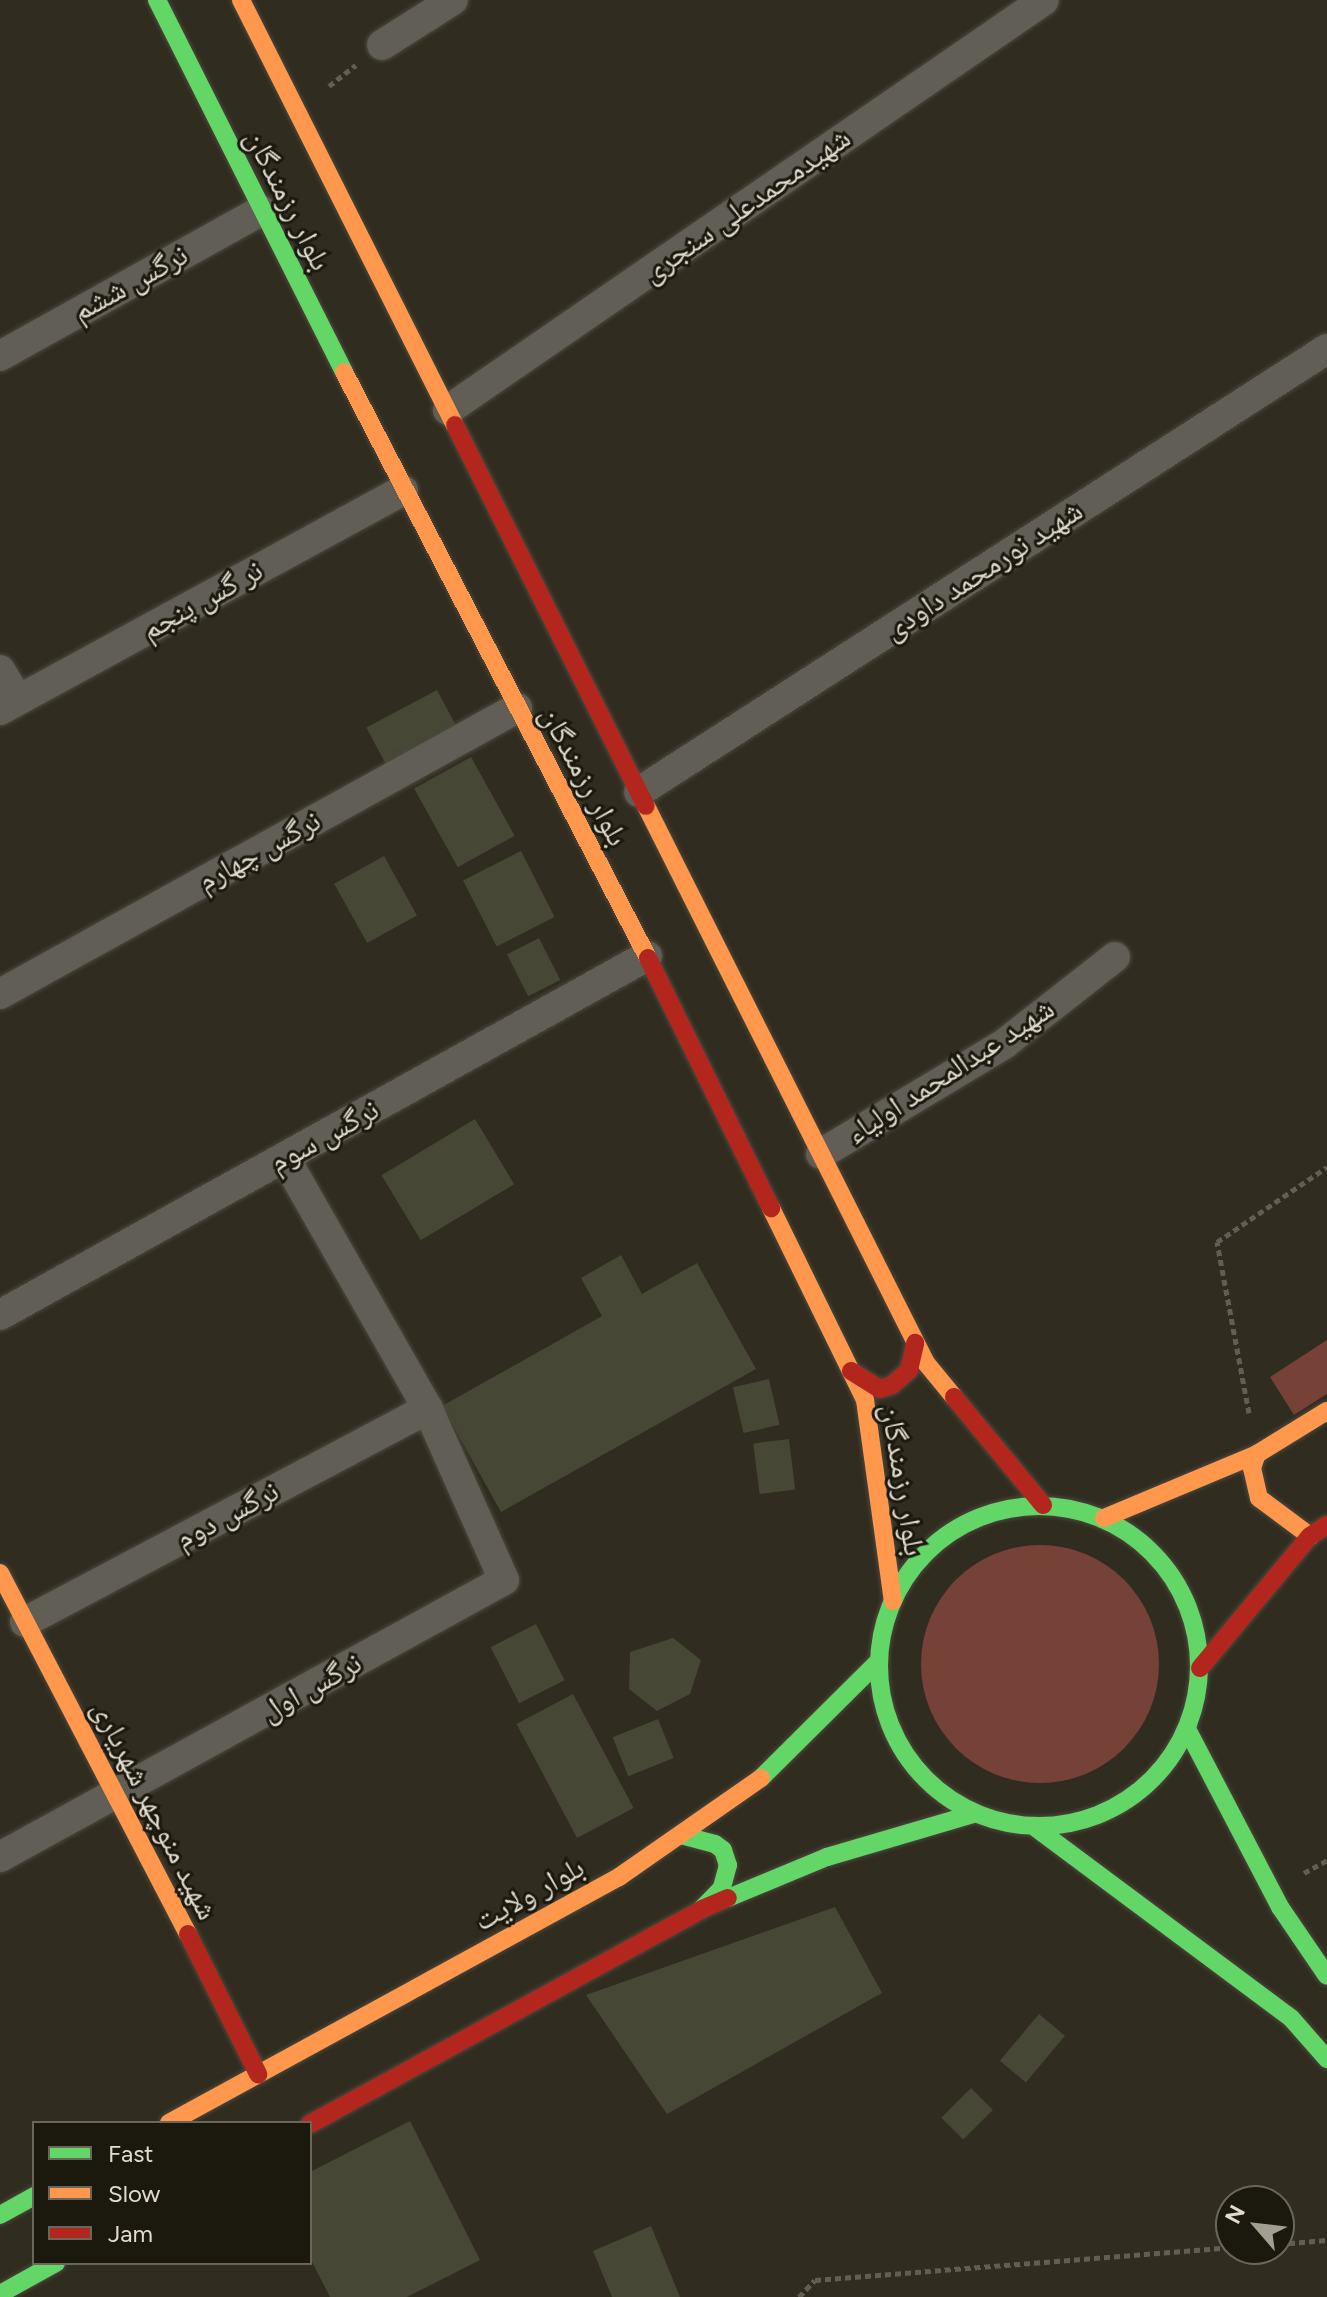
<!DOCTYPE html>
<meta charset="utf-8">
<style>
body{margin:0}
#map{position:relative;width:1327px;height:2297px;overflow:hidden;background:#302c1f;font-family:Figtree,"Noto Naskh Arabic",sans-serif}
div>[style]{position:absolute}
.green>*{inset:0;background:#764137}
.round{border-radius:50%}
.building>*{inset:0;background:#464735;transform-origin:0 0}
.path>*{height:5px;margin-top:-2.5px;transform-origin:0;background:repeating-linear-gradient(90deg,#615e55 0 6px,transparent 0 10px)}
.roads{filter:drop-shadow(0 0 2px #4c483d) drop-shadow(0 0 2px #4c483d)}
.street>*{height:30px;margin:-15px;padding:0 15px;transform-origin:15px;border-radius:15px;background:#615e55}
.fast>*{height:18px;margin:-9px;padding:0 9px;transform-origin:9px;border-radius:9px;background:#63d668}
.fast>.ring{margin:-9px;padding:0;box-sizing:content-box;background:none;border:18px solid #63d668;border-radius:50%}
.slow>*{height:18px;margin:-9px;padding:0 9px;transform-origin:9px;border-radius:9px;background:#ff974d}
.jam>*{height:18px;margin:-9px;padding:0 9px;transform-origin:9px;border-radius:9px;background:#b3261e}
span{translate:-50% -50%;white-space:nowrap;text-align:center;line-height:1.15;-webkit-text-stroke:6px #1b180e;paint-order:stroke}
.street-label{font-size:30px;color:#e0dbcd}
.legend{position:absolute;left:32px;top:2121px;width:280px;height:144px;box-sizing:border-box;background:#1b180e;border:2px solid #6a665a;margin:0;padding:10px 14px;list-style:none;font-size:24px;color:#e0dbcd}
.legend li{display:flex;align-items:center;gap:16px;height:40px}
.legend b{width:40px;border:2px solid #6a665a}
.north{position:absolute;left:1215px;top:2185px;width:80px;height:80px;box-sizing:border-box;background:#1b180e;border:2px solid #6a665a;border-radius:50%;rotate:298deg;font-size:22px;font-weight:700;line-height:32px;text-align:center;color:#e0dbcd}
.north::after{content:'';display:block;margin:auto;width:28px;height:36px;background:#a29e90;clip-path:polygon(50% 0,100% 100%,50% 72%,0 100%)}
</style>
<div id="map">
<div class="green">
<i style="clip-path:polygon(1327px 1340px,1327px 1394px,1294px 1415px,1270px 1377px)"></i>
<i class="round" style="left:921px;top:1545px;width:238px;height:238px"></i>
</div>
<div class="building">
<i style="left:437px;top:690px;width:45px;height:80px;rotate:62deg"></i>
<i style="left:471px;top:757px;width:90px;height:65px;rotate:61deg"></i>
<i style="left:521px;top:851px;width:74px;height:65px;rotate:63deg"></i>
<i style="left:384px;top:856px;width:68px;height:57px;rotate:61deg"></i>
<i style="left:539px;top:938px;width:47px;height:36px;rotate:63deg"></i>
<i style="left:475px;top:1119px;width:76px;height:109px;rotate:59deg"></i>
<i style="clip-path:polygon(621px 1255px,642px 1294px,697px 1263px,756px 1369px,501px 1512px,442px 1406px,602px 1316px,581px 1278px)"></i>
<i style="left:769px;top:1379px;width:47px;height:37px;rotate:77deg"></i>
<i style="left:789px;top:1439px;width:51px;height:36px;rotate:83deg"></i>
<i style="left:536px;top:1624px;width:63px;height:51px;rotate:63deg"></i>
<i style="clip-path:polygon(673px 1638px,701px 1660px,690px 1694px,657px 1711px,629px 1689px,630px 1652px)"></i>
<i style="left:573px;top:1694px;width:129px;height:64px;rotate:62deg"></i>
<i style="left:658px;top:1719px;width:42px;height:49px;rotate:68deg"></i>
<i style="clip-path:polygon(835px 1907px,882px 1993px,667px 2114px,586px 1995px)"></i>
<i style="left:1039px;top:2014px;width:34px;height:61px;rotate:40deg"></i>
<i style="left:971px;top:2088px;width:31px;height:42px;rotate:45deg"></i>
<i style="clip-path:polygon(410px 2121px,480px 2260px,407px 2297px,330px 2297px,310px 2258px,310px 2172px)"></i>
<i style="clip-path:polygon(651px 2226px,680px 2297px,612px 2297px,593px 2251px)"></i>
</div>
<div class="path">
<i style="left:329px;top:86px;width:34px;rotate:-38deg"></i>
<i style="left:1249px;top:1413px;width:174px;rotate:-100.6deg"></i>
<i style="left:1217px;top:1242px;width:133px;rotate:-34.3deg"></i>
<i style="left:1304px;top:1873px;width:26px;rotate:-29deg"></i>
<i style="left:1279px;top:2244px;width:48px;rotate:-4.8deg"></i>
<i style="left:799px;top:2297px;width:23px;rotate:-47deg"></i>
<i style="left:815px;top:2280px;width:417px;rotate:-4.5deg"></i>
</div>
<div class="roads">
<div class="street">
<i style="left:382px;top:45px;width:84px;rotate:-32.4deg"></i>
<i style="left:0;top:356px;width:299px;rotate:-29.1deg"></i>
<i style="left:448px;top:410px;width:723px;rotate:-34.52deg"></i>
<i style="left:0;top:670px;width:35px;rotate:59deg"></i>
<i style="left:0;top:710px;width:459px;rotate:-28.6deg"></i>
<i style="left:639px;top:792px;width:818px;rotate:-32.78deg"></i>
<i style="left:0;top:994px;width:591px;rotate:-28.95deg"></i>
<i style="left:821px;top:1154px;width:214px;rotate:-31deg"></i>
<i style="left:1004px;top:1044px;width:141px;rotate:-38.1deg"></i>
<i style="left:0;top:1315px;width:740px;rotate:-29.02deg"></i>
<i style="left:25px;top:1622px;width:456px;rotate:-27.9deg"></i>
<i style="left:0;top:1857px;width:575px;rotate:-28.79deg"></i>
<i style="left:504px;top:1580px;width:187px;rotate:-114deg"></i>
<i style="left:428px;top:1409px;width:289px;rotate:-119.7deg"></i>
</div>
<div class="fast">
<i style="left:157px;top:0;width:416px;rotate:63.3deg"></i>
<i class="ring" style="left:879px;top:1506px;width:302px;height:302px"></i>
<i style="left:1187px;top:1729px;width:201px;rotate:62.4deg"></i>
<i style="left:1280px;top:1907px;width:83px;rotate:55.7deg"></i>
<i style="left:761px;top:1778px;width:165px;rotate:-44.8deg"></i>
<i style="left:1036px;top:1828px;width:318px;rotate:36.7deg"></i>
<i style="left:1291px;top:2018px;width:55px;rotate:48.7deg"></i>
<i style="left:681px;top:1835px;width:35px;rotate:15deg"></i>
<i style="left:715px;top:1844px;width:10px;rotate:37deg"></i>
<i style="left:723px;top:1850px;width:16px;rotate:72deg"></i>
<i style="left:728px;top:1865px;width:24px;rotate:105deg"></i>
<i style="left:722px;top:1888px;width:29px;rotate:134deg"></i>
<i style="left:728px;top:1898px;width:107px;rotate:-22.5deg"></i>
<i style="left:827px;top:1857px;width:152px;rotate:-16.4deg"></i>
<i style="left:0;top:2215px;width:39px;rotate:-29deg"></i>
<i style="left:0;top:2294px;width:64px;rotate:-29deg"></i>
</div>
<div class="slow">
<i style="left:241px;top:0;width:476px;rotate:63.3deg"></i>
<i style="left:344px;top:372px;width:660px;rotate:62.58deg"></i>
<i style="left:646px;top:806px;width:623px;rotate:63.31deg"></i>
<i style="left:926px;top:1363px;width:44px;rotate:50.5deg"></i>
<i style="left:771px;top:1208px;width:214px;rotate:63.9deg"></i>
<i style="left:865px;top:1400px;width:203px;rotate:82.1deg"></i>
<i style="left:1257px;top:1454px;width:15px;rotate:110deg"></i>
<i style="left:1252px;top:1468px;width:31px;rotate:77deg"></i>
<i style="left:1259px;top:1498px;width:64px;rotate:36.7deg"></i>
<i style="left:1104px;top:1518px;width:166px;rotate:-22.7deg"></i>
<i style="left:1257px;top:1454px;width:82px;rotate:-31.6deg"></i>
<i style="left:0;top:1573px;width:407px;rotate:62.5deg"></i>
<i style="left:169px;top:2123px;width:513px;rotate:-28.66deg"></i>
<i style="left:619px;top:1877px;width:173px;rotate:-34.9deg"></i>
</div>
<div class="jam">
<i style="left:455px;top:425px;width:426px;rotate:63.4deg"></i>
<i style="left:648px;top:958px;width:279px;rotate:63.8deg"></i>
<i style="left:851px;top:1371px;width:34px;rotate:32deg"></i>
<i style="left:880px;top:1389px;width:13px;rotate:-18deg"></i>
<i style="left:892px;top:1385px;width:23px;rotate:-41deg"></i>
<i style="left:909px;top:1370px;width:28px;rotate:-77deg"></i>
<i style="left:954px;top:1397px;width:140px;rotate:50.5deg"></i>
<i style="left:1200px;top:1668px;width:172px;rotate:-50.2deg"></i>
<i style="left:1310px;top:1536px;width:20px;rotate:-33deg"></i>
<i style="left:188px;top:1934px;width:157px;rotate:63.4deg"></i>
<i style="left:310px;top:2124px;width:447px;rotate:-28.7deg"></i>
<i style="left:702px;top:1909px;width:28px;rotate:-23deg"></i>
</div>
</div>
<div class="street-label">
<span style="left:288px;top:200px;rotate:63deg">بلوار رزمندگان</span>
<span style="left:746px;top:205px;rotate:-35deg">شهیدمحمدعلی سنجری</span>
<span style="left:130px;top:283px;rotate:-29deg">نرگس ششم</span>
<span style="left:983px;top:570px;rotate:-33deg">شهید نورمحمد داودی</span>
<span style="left:202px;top:600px;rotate:-29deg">نر گس پنجم</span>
<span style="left:584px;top:776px;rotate:62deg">بلوار رزمندگان</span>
<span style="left:259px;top:851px;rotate:-29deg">نرگس چهارم</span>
<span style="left:950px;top:1071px;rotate:-33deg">شهید عبدالمحمد اولیاء</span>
<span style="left:324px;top:1136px;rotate:-29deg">نرگس سوم</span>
<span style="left:903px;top:1480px;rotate:81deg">بلوار رزمندگان</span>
<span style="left:227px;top:1515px;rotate:-28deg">نرگس دوم</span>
<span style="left:311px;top:1687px;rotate:-29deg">نرگس اول</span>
<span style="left:155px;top:1810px;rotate:63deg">شهید منوچهر شهریاری</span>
<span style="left:529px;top:1894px;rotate:-29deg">بلوار ولایت</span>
</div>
<ul class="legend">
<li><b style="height:10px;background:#63d668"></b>Fast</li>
<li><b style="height:10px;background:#ff974d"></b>Slow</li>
<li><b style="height:10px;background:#b3261e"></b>Jam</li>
</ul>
<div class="north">N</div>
</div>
